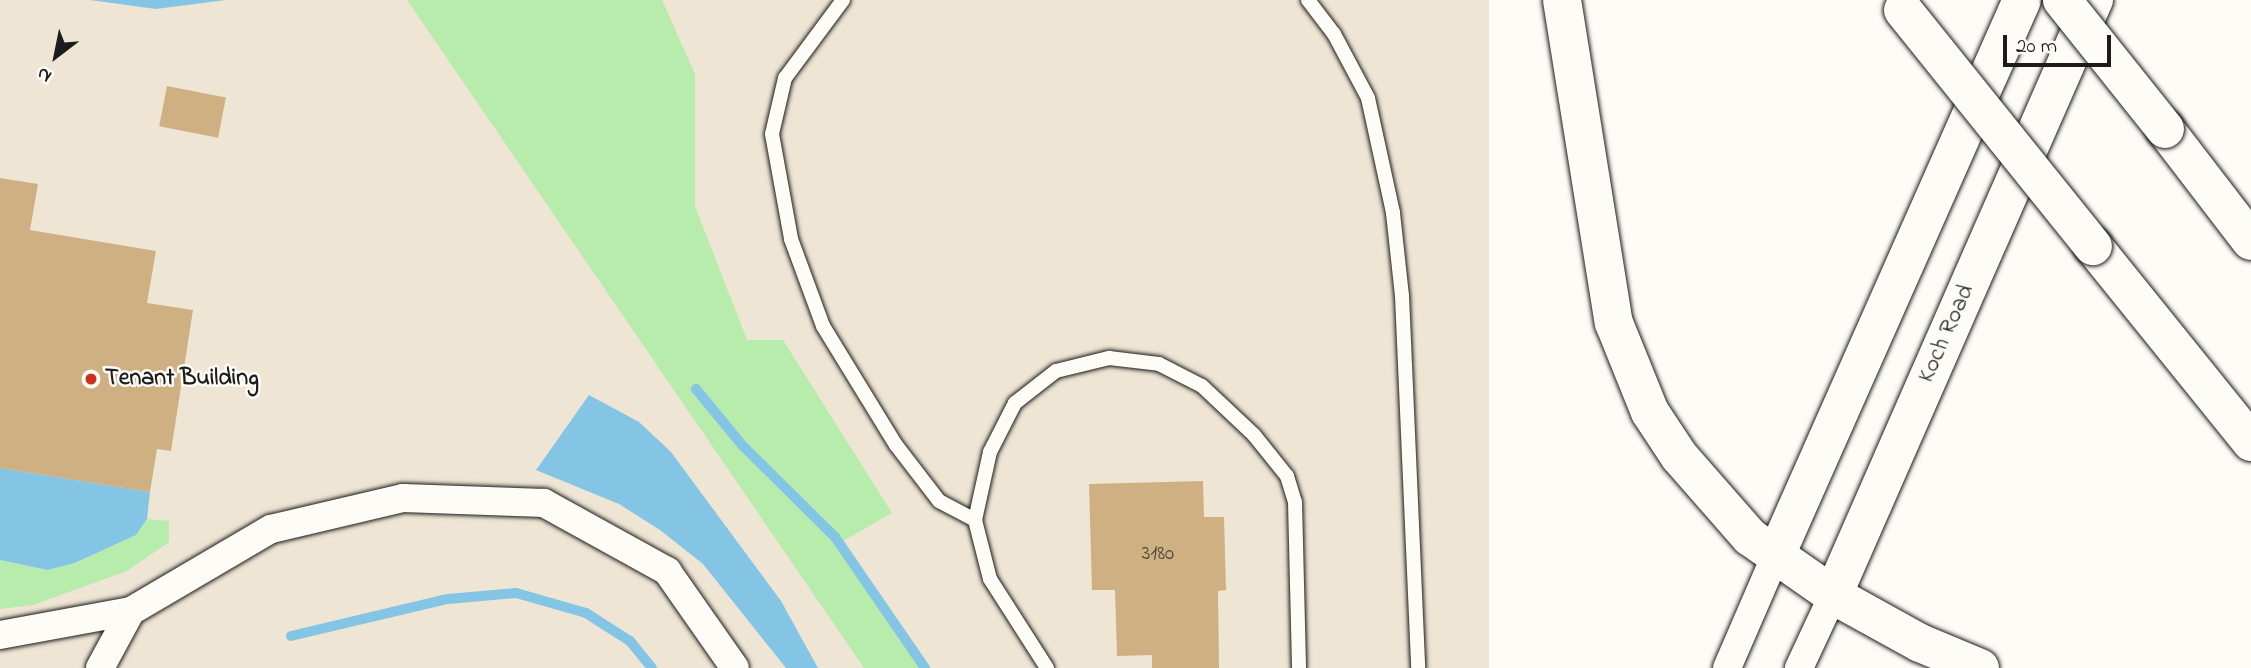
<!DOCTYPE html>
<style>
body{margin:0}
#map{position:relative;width:2251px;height:668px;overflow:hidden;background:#fdfcf7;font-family:"Indie Flower",sans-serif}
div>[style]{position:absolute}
.built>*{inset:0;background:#efe5d4;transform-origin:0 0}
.green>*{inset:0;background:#b7ecad}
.water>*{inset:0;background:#84c5e5}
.stream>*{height:10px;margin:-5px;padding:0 5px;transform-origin:5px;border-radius:5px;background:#84c5e5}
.building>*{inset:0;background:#cfb083;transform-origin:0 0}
.roads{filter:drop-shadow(0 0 2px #1c1c1c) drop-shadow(0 0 2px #1c1c1c)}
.lane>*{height:14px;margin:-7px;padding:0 7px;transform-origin:7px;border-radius:7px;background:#fdfcf7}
.street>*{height:28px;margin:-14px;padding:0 14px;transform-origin:14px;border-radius:14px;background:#fdfcf7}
.secondary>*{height:38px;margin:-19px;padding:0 19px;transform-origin:19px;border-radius:19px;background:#fdfcf7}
.highway>*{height:38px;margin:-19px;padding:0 19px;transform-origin:19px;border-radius:19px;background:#fdfcf7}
.bridges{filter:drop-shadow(0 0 2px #1c1c1c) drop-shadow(0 0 2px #1c1c1c)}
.highway-bridge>*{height:38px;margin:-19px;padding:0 19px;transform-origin:19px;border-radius:19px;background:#fdfcf7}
.dots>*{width:19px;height:19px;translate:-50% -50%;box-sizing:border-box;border:4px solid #fdfcf7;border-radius:50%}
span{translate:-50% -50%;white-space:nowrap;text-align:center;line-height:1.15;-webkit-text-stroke:5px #fdfcf7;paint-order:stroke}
.number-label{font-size:21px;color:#494136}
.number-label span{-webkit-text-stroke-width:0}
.street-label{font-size:24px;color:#1c1c1c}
.poi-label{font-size:24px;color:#1c1c1c;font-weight:700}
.left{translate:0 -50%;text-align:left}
.north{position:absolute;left:21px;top:21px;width:70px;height:70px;-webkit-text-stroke:5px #fdfcf7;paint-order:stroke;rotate:212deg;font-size:19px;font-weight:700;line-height:28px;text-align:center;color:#1c1c1c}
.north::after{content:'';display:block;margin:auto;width:24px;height:32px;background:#1c1c1c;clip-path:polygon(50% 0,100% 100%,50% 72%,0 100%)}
.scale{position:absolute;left:2003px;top:35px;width:108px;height:32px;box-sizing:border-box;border:4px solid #1c1c1c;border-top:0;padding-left:9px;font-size:21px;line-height:24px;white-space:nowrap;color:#1c1c1c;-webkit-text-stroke:5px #fdfcf7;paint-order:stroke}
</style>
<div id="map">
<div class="built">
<i style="left:0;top:0;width:1489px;height:668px"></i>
</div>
<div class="green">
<i style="clip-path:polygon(407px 0,662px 0,695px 74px,695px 206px,747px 340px,783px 340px,892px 513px,843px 541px,926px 668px,864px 668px)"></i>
<i style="clip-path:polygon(147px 519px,169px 521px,169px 542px,127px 571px,33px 605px,0 609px,0 560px,49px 570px,76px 563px,136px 535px)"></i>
</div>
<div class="water">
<i style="clip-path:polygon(90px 0,226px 0,156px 9px)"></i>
<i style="clip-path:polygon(589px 395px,639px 422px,671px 452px,781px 601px,818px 668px,786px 668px,703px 564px,660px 530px,619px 504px,536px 470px)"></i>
<i style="clip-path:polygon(0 468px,150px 492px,147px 519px,136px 535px,75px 563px,48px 570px,0 560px)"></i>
</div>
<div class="stream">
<i style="left:696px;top:389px;width:72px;rotate:50.6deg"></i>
<i style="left:742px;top:445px;width:131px;rotate:44.7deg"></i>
<i style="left:835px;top:537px;width:159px;rotate:55.5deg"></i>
<i style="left:291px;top:636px;width:161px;rotate:-13.3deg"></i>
<i style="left:448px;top:599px;width:68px;rotate:-5deg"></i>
<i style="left:516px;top:593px;width:73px;rotate:15.9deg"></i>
<i style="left:586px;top:613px;width:52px;rotate:32.5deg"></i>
<i style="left:630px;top:641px;width:35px;rotate:51deg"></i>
</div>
<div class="building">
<i style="left:167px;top:86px;width:60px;height:41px;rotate:11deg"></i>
<i style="clip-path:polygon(0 178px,38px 184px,30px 230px,156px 251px,147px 303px,193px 310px,171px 451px,157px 449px,150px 492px,0 468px)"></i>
<i style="clip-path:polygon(1203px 481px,1204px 517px,1224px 517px,1226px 590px,1218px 591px,1219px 668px,1152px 668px,1152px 655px,1117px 656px,1115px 590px,1092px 590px,1089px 484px)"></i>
</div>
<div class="roads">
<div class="lane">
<i style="left:843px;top:0;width:97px;rotate:126.6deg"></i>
<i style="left:785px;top:78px;width:57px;rotate:103.1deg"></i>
<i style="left:772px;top:134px;width:107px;rotate:79.7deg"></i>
<i style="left:791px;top:239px;width:93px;rotate:69.8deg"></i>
<i style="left:823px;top:326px;width:140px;rotate:58.5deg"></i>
<i style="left:896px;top:445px;width:71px;rotate:52.5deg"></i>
<i style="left:939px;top:501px;width:41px;rotate:27.8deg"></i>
<i style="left:1308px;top:0;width:43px;rotate:52.6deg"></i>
<i style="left:1334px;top:34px;width:72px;rotate:62deg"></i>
<i style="left:1368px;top:98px;width:118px;rotate:77.7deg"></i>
<i style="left:1393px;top:213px;width:83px;rotate:83.8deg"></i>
<i style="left:1402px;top:296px;width:372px;rotate:87.5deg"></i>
<i style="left:1047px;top:668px;width:106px;rotate:-122.6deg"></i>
<i style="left:990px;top:579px;width:61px;rotate:-104.3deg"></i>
<i style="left:975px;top:520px;width:70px;rotate:-77.6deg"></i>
<i style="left:990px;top:452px;width:55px;rotate:-63deg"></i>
<i style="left:1015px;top:403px;width:52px;rotate:-38deg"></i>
<i style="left:1056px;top:371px;width:55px;rotate:-13.8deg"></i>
<i style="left:1109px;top:358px;width:50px;rotate:6.8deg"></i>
<i style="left:1159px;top:364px;width:48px;rotate:27.1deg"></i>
<i style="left:1202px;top:386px;width:71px;rotate:43.3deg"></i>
<i style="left:1254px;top:435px;width:53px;rotate:51.2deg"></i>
<i style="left:1287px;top:476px;width:27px;rotate:73deg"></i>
<i style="left:1295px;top:502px;width:166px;rotate:88.6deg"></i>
</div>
<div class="street">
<i style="left:0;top:635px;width:133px;rotate:-10.4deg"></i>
<i style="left:100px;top:668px;width:65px;rotate:-61.5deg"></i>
<i style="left:131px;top:611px;width:162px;rotate:-30.4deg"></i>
<i style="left:271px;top:529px;width:136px;rotate:-13.2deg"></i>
<i style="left:403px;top:498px;width:141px;rotate:2deg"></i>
<i style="left:544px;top:503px;width:141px;rotate:28.9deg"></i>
<i style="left:667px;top:571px;width:118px;rotate:55deg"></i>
<i style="left:1727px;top:668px;width:123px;rotate:-66.6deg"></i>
<i style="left:1799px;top:668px;width:81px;rotate:-65deg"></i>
</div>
<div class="secondary">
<i style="left:1776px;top:555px;width:607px;rotate:-66.1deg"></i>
<i style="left:1833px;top:595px;width:650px;rotate:-66.32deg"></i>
</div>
<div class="highway">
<i style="left:1562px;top:0;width:327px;rotate:80.9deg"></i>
<i style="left:1614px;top:323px;width:96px;rotate:68deg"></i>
<i style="left:1650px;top:412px;width:53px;rotate:56.6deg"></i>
<i style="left:1679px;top:456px;width:108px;rotate:48.8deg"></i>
<i style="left:1750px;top:537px;width:101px;rotate:34.9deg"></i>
<i style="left:1833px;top:595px;width:99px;rotate:28.9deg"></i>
<i style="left:1920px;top:643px;width:65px;rotate:22.6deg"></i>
<i style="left:2165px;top:129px;width:141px;rotate:52.5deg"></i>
<i style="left:2093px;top:246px;width:252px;rotate:51.1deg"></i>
</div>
</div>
<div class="bridges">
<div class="highway-bridge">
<i style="left:2062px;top:0;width:165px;rotate:51.4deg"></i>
<i style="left:1903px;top:10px;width:303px;rotate:51.2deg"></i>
</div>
</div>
<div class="dots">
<i style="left:91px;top:379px;background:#c8321e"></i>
</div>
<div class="number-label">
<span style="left:1158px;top:554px">3180</span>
</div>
<div class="street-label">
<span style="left:1947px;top:334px;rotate:-66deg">Koch Road</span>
</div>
<div class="poi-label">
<span class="left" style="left:105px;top:379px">Tenant Building</span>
</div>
<div class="north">N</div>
<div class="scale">20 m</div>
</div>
